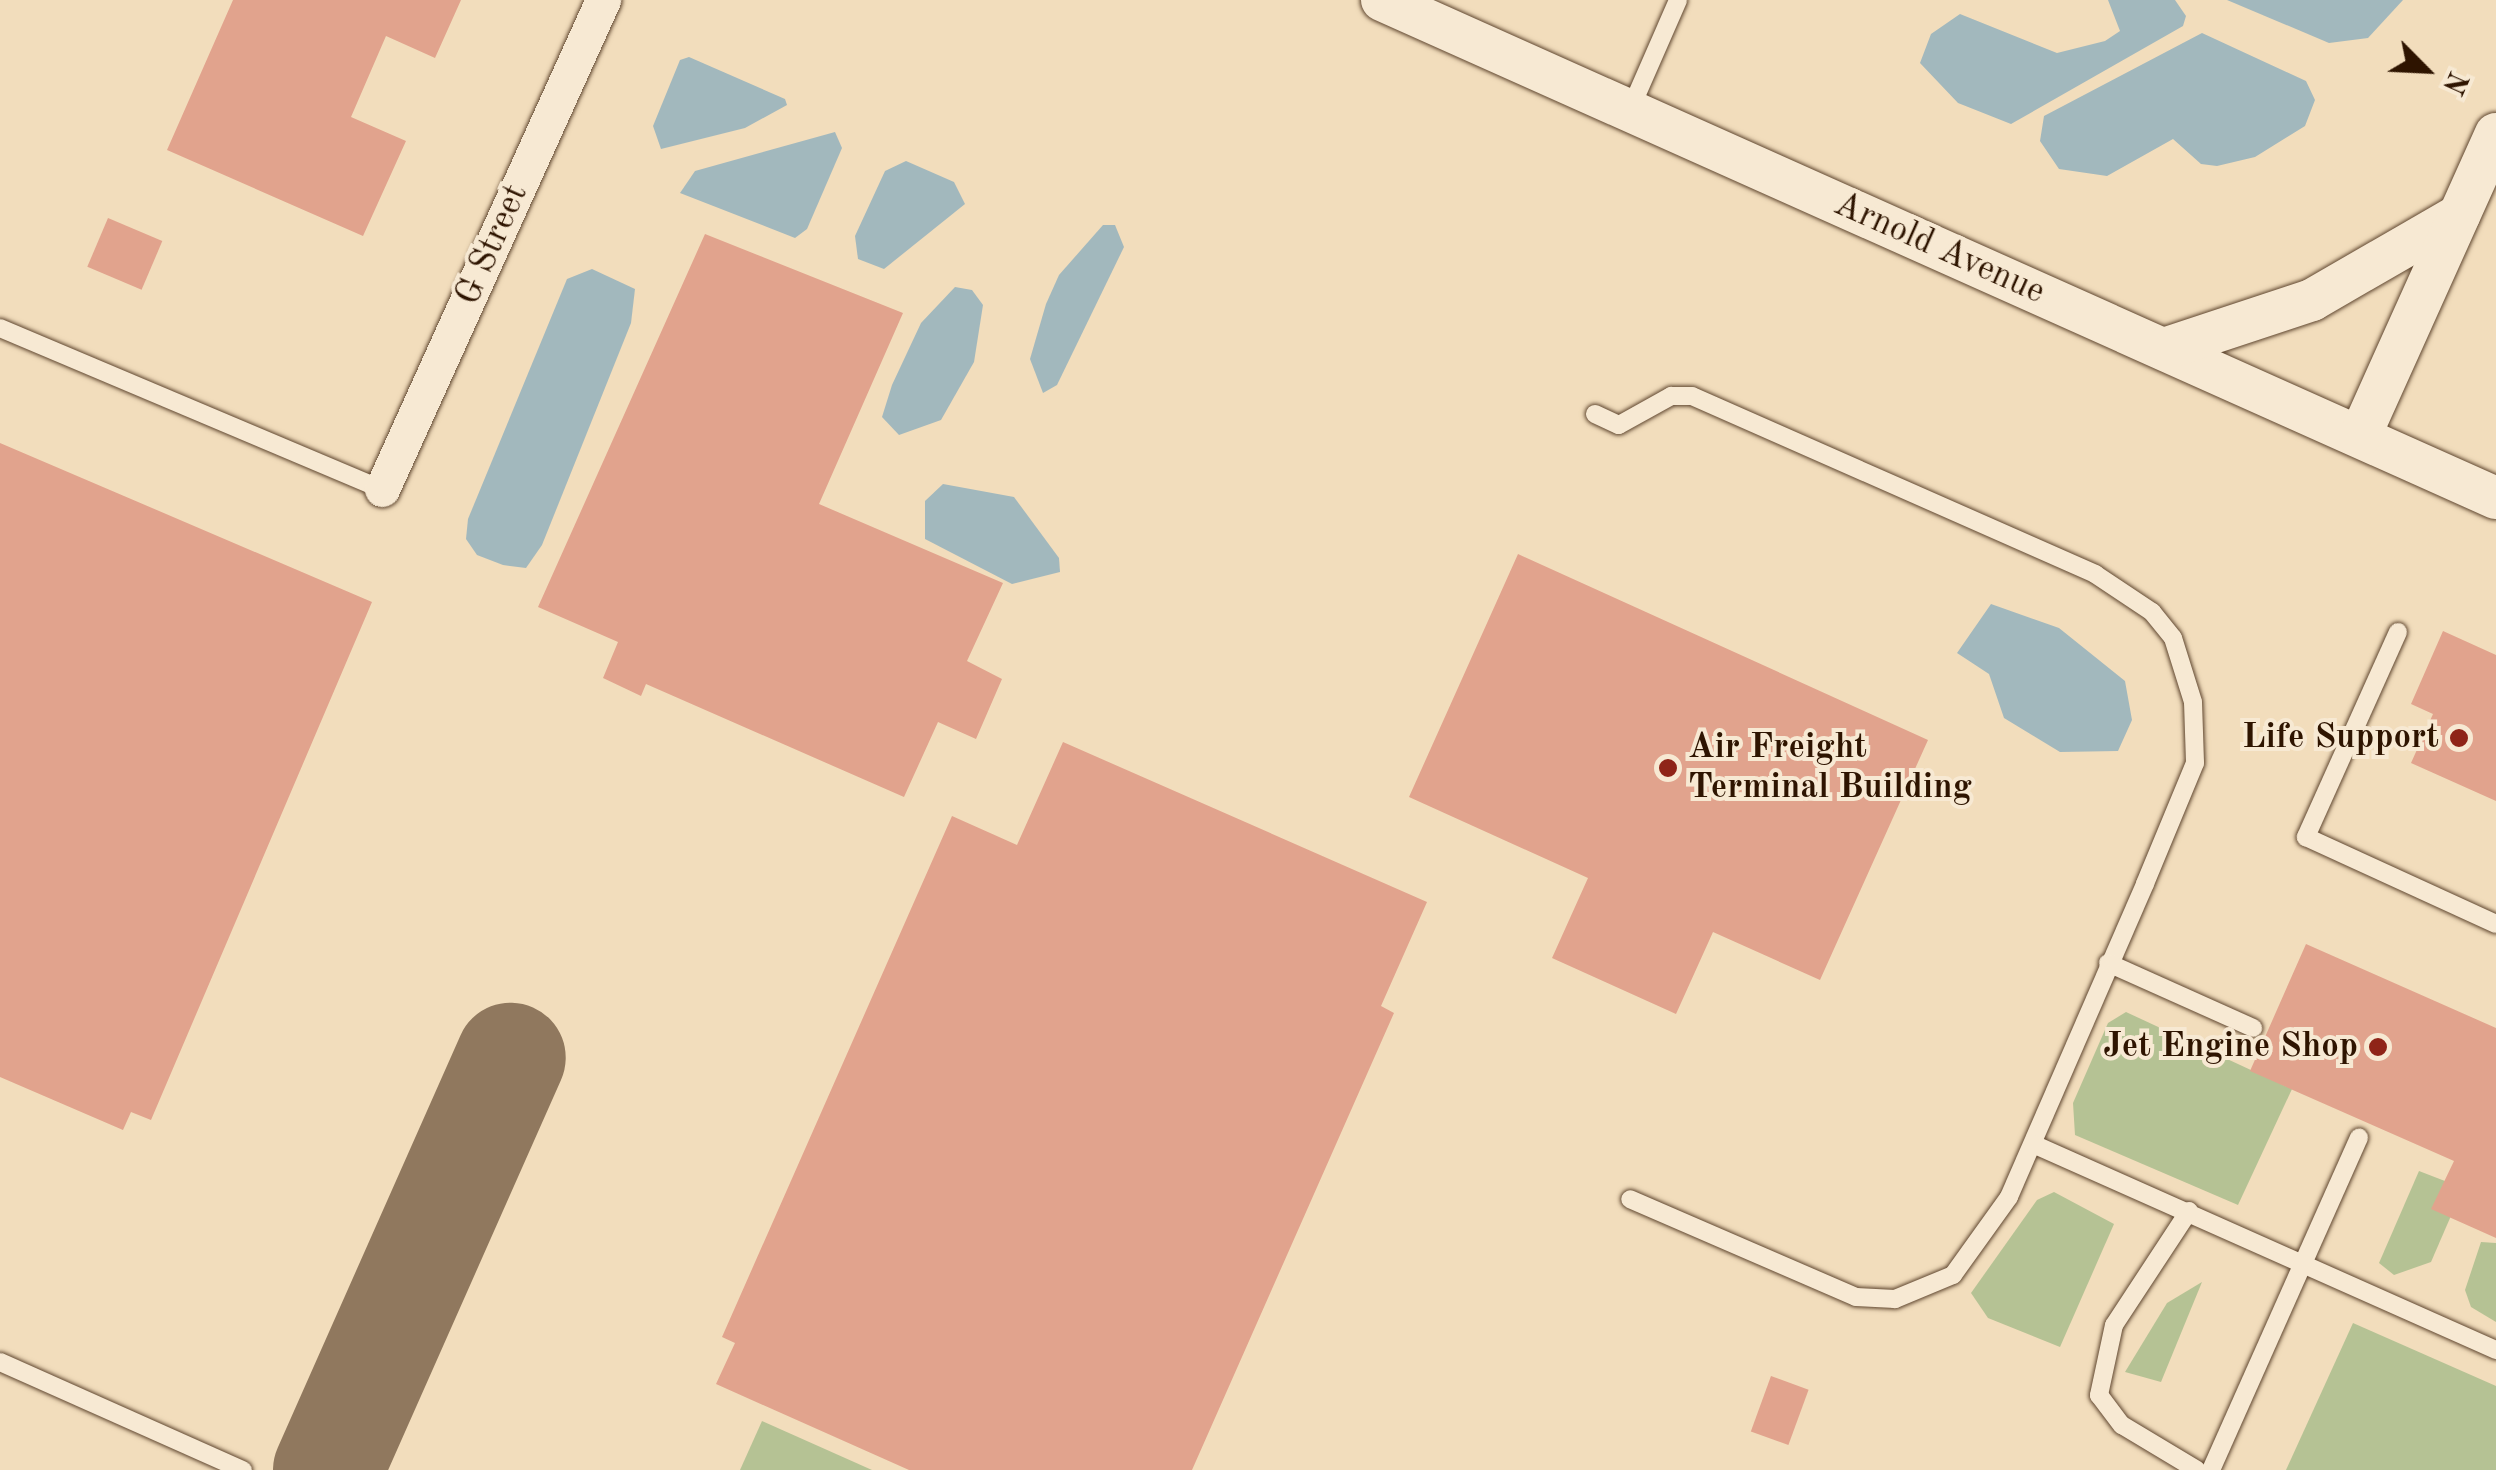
<!DOCTYPE html>
<style>
body{margin:0}
#map{position:relative;width:2496px;height:1470px;overflow:hidden;background:#f2ddbc;font-family:"Old Standard TT",serif}
div>[style]{position:absolute}
.green>*{inset:0;background:#b5c294}
.water>*{inset:0;background:#a2b8bd}
.taxiway>*{height:110px;margin:-55px;padding:0 55px;transform-origin:55px;border-radius:55px;background:#90785e}
.building>*{inset:0;background:#e1a38d;transform-origin:0 0}
.roads{filter:drop-shadow(0 0 2px #5f462f) drop-shadow(0 0 2px #5f462f)}
.service>*{height:18px;margin:-9px;padding:0 9px;transform-origin:9px;border-radius:9px;background:#f7e9d3}
.minor>*{height:35px;margin:-17.5px;padding:0 17.5px;transform-origin:17.5px;border-radius:17.5px;background:#f7e9d3}
.tertiary>*{height:42px;margin:-21px;padding:0 21px;transform-origin:21px;border-radius:21px;background:#f7e9d3}
.dots>*{width:28px;height:28px;translate:-50% -50%;box-sizing:border-box;border:5px solid #f7e9d3;border-radius:50%}
span{translate:-50% -50%;white-space:nowrap;text-align:center;line-height:1.15;-webkit-text-stroke:8px #f7e9d3;paint-order:stroke}
.street-label{font-size:35px;color:#2e1400}
.poi-label{font-size:35px;color:#2e1400;font-weight:700}
.right{translate:-100% -50%;text-align:right}
.left{translate:0 -50%;text-align:left}
.north{position:absolute;left:2376px;top:20px;width:100px;height:100px;-webkit-text-stroke:8px #f7e9d3;paint-order:stroke;rotate:114deg;font-size:28px;font-weight:700;line-height:40px;text-align:center;color:#2e1400}
.north::after{content:'';display:block;margin:auto;width:35px;height:45px;background:#2e1400;clip-path:polygon(50% 0,100% 100%,50% 72%,0 100%)}
</style>
<div id="map">
<div class="green">
<i style="clip-path:polygon(2126px 1012px,2292px 1089px,2238px 1205px,2075px 1135px,2073px 1103px,2108px 1023px)"></i>
<i style="clip-path:polygon(2419px 1171px,2463px 1188px,2431px 1262px,2394px 1275px,2379px 1263px)"></i>
<i style="clip-path:polygon(2054px 1192px,2114px 1224px,2060px 1347px,1988px 1318px,1971px 1293px,2037px 1200px)"></i>
<i style="clip-path:polygon(2481px 1242px,2496px 1243px,2496px 1322px,2471px 1307px,2465px 1290px)"></i>
<i style="clip-path:polygon(2202px 1282px,2161px 1382px,2125px 1372px,2167px 1303px)"></i>
<i style="clip-path:polygon(2353px 1323px,2496px 1386px,2496px 1470px,2286px 1470px)"></i>
<i style="clip-path:polygon(762px 1421px,872px 1470px,740px 1470px)"></i>
</div>
<div class="water">
<i style="clip-path:polygon(2108px 0,2175px 0,2186px 16px,2183px 26px,2011px 124px,1958px 103px,1920px 63px,1931px 34px,1960px 14px,2057px 53px,2105px 41px,2120px 31px)"></i>
<i style="clip-path:polygon(2227px 0,2403px 0,2368px 38px,2329px 43px)"></i>
<i style="clip-path:polygon(2202px 33px,2306px 81px,2315px 100px,2305px 126px,2255px 157px,2217px 166px,2201px 164px,2173px 139px,2107px 176px,2059px 169px,2040px 141px,2044px 116px)"></i>
<i style="clip-path:polygon(689px 57px,785px 99px,787px 105px,745px 128px,661px 149px,653px 126px,680px 60px)"></i>
<i style="clip-path:polygon(835px 132px,842px 148px,807px 229px,795px 238px,680px 193px,695px 171px)"></i>
<i style="clip-path:polygon(906px 161px,954px 182px,965px 204px,884px 269px,858px 259px,855px 236px,885px 171px)"></i>
<i style="clip-path:polygon(1103px 225px,1115px 225px,1124px 247px,1057px 385px,1043px 393px,1030px 359px,1046px 304px,1059px 275px)"></i>
<i style="clip-path:polygon(592px 269px,635px 289px,631px 323px,542px 545px,526px 568px,503px 565px,477px 555px,466px 539px,468px 519px,567px 279px)"></i>
<i style="clip-path:polygon(955px 287px,972px 290px,983px 305px,974px 362px,941px 420px,899px 435px,882px 417px,892px 385px,921px 323px)"></i>
<i style="clip-path:polygon(943px 484px,1014px 497px,1059px 558px,1060px 572px,1012px 584px,925px 539px,925px 501px)"></i>
<i style="clip-path:polygon(1991px 604px,2059px 628px,2125px 681px,2132px 720px,2118px 751px,2060px 752px,2004px 718px,1989px 674px,1957px 653px)"></i>
</div>
<div class="taxiway">
<i style="left:328px;top:1470px;width:451px;rotate:-66.1deg"></i>
</div>
<div class="building">
<i style="clip-path:polygon(233px 0,461px 0,435px 58px,386px 36px,351px 117px,406px 141px,363px 236px,167px 150px)"></i>
<i style="left:108px;top:218px;width:59px;height:53px;rotate:23deg"></i>
<i style="clip-path:polygon(705px 234px,903px 313px,819px 504px,1003px 583px,967px 661px,1002px 679px,976px 739px,938px 722px,904px 797px,646px 684px,641px 696px,603px 678px,618px 642px,538px 607px)"></i>
<i style="clip-path:polygon(0 443px,372px 602px,151px 1120px,131px 1112px,123px 1130px,0 1077px)"></i>
<i style="clip-path:polygon(1518px 554px,1928px 740px,1820px 980px,1713px 932px,1676px 1014px,1552px 958px,1588px 878px,1409px 797px)"></i>
<i style="clip-path:polygon(2443px 631px,2496px 655px,2496px 801px,2411px 763px,2433px 714px,2411px 704px)"></i>
<i style="clip-path:polygon(1063px 742px,1427px 902px,1381px 1006px,1394px 1013px,1192px 1470px,909px 1470px,716px 1384px,735px 1343px,722px 1337px,952px 816px,1017px 845px)"></i>
<i style="clip-path:polygon(2306px 944px,2496px 1028px,2496px 1238px,2431px 1209px,2454px 1161px,2250px 1071px)"></i>
<i style="left:1771px;top:1376px;width:40px;height:59px;rotate:20deg"></i>
</div>
<div class="roads">
<div class="service">
<i style="left:1630px;top:110px;width:120px;rotate:-66.4deg"></i>
<i style="left:0;top:328px;width:415px;rotate:22.9deg"></i>
<i style="left:1595px;top:414px;width:26px;rotate:25deg"></i>
<i style="left:1619px;top:425px;width:60px;rotate:-29.1deg"></i>
<i style="left:1671px;top:396px;width:21px"></i>
<i style="left:1692px;top:396px;width:441px;rotate:23.8deg"></i>
<i style="left:2095px;top:574px;width:69px;rotate:33.7deg"></i>
<i style="left:2152px;top:612px;width:33px;rotate:51deg"></i>
<i style="left:2173px;top:638px;width:67px;rotate:72.6deg"></i>
<i style="left:2193px;top:702px;width:61px;rotate:88.1deg"></i>
<i style="left:2195px;top:763px;width:131px;rotate:112.5deg"></i>
<i style="left:2145px;top:884px;width:341px;rotate:113.5deg"></i>
<i style="left:2009px;top:1197px;width:96px;rotate:125.7deg"></i>
<i style="left:1953px;top:1275px;width:63px;rotate:157.5deg"></i>
<i style="left:1895px;top:1299px;width:39px;rotate:-177deg"></i>
<i style="left:1856px;top:1297px;width:246px;rotate:-156.6deg"></i>
<i style="left:2398px;top:632px;width:225px;rotate:114.2deg"></i>
<i style="left:2306px;top:837px;width:209px;rotate:24.6deg"></i>
<i style="left:2108px;top:963px;width:159px;rotate:24.1deg"></i>
<i style="left:2033px;top:1144px;width:507px;rotate:23.99deg"></i>
<i style="left:2189px;top:1211px;width:136px;rotate:123.3deg"></i>
<i style="left:2114px;top:1325px;width:72px;rotate:102.1deg"></i>
<i style="left:2099px;top:1395px;width:38px;rotate:53deg"></i>
<i style="left:2122px;top:1425px;width:87px;rotate:31deg"></i>
<i style="left:0;top:1362px;width:266px;rotate:24deg"></i>
<i style="left:2211px;top:1470px;width:364px;rotate:-66deg"></i>
</div>
<div class="minor">
<i style="left:382px;top:489px;width:537px;rotate:-65.68deg"></i>
</div>
<div class="tertiary">
<i style="left:1382px;top:0;width:1220px;rotate:24.09deg"></i>
<i style="left:2164px;top:349px;width:156px;rotate:-18.3deg"></i>
<i style="left:2312px;top:300px;width:170px;rotate:-30deg"></i>
<i style="left:2360px;top:436px;width:331px;rotate:-65.8deg"></i>
</div>
</div>
<div class="dots">
<i style="left:2459px;top:738px;background:#8f2418"></i>
<i style="left:1668px;top:768px;background:#8f2418"></i>
<i style="left:2378px;top:1047px;background:#8f2418"></i>
</div>
<div class="street-label">
<span style="left:493px;top:245px;rotate:-66deg">G Street</span>
<span style="left:1939px;top:249px;rotate:24deg">Arnold Avenue</span>
</div>
<div class="poi-label">
<span class="right" style="left:2439px;top:738px">Life Support</span>
<span class="left" style="left:1688px;top:768px">Air Freight<br>Terminal Building</span>
<span class="right" style="left:2358px;top:1047px">Jet Engine Shop</span>
</div>
<div class="north">N</div>
</div>
